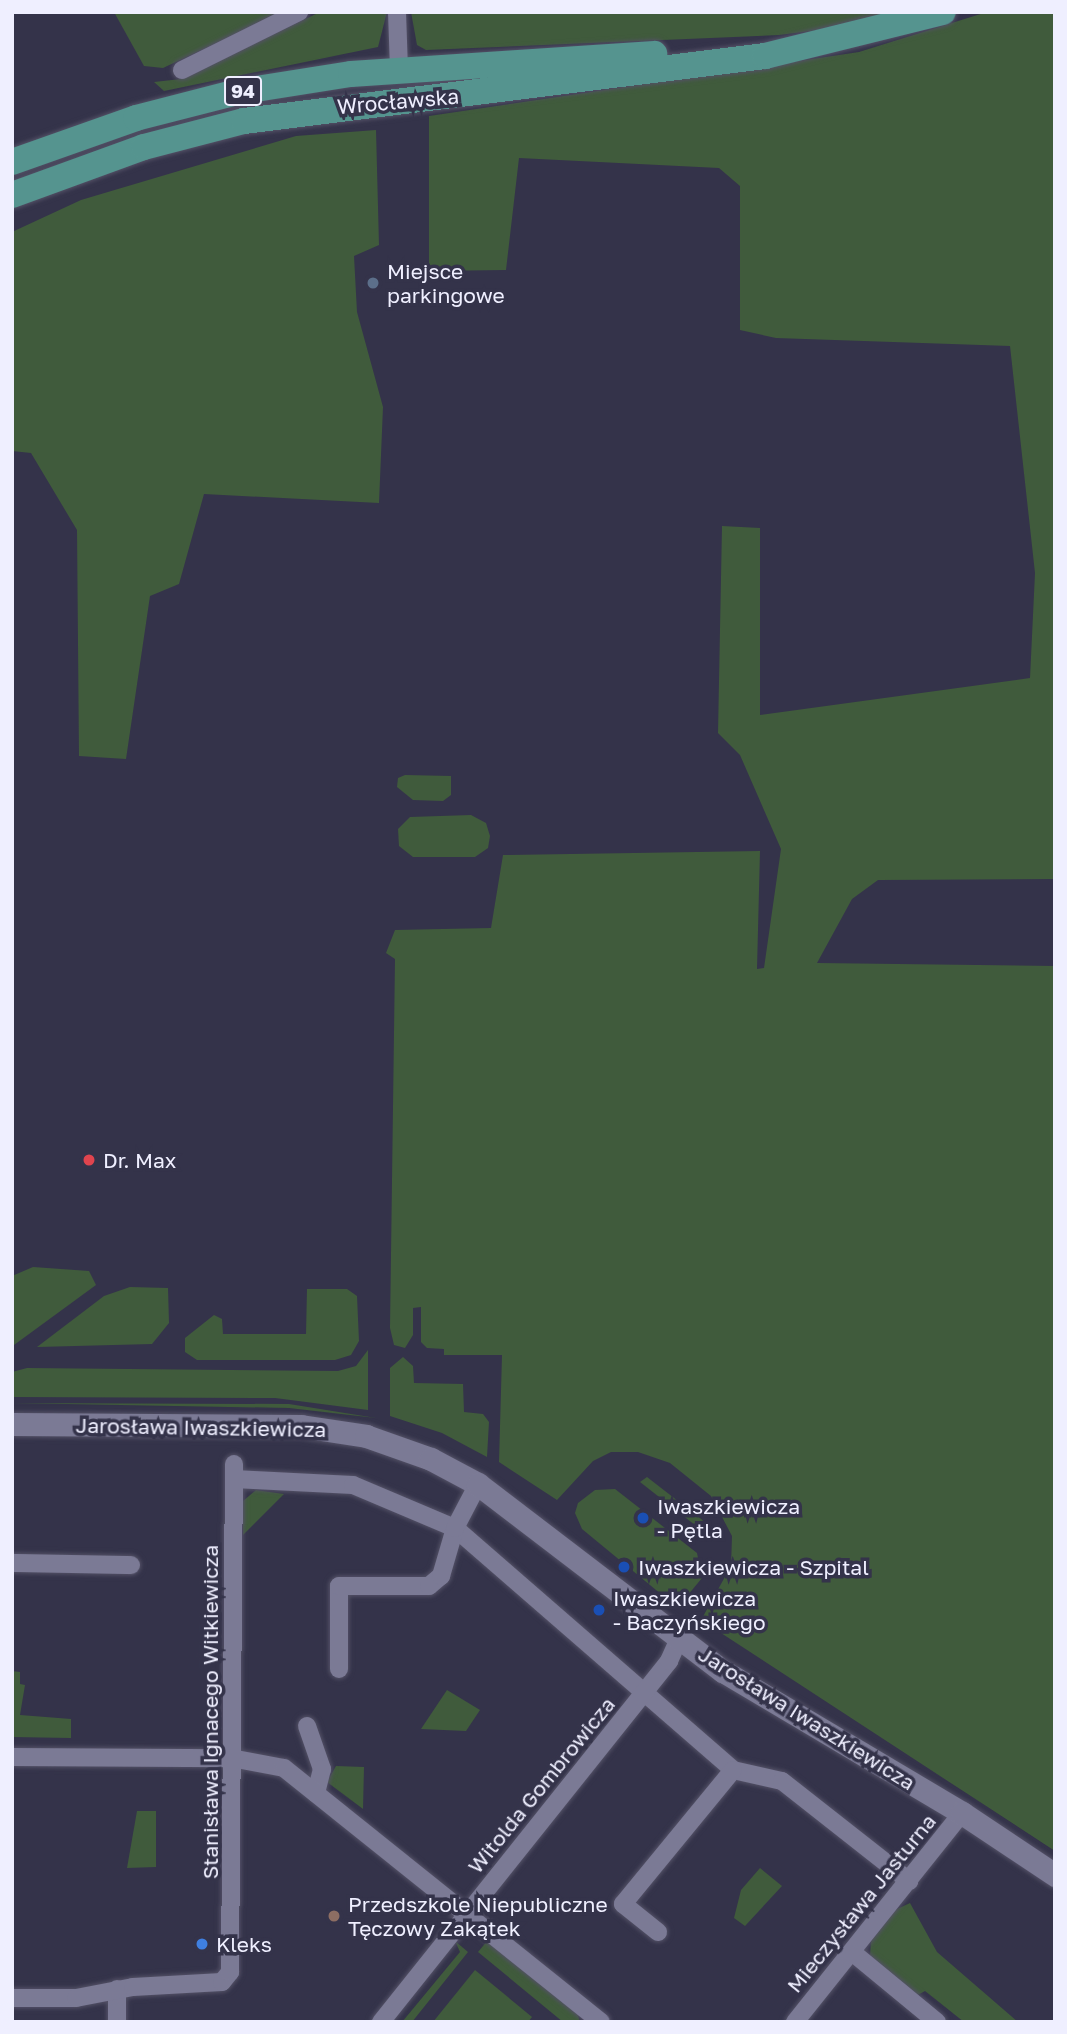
<!DOCTYPE html>
<meta charset="utf-8">
<style>
body{margin:0}
#map{position:relative;width:1067px;height:2034px;overflow:hidden;background:#34334a;font-family:"Golos Text",sans-serif}
div>[style]{position:absolute}
.green>*{inset:0;background:#405b3c}
.roads{filter:drop-shadow(0 0 2px #535166) drop-shadow(0 0 2px #535166)}
.street>*{height:18px;margin:-9px;padding:0 9px;transform-origin:9px;border-radius:9px;background:#7b7a95}
.secondary>*{height:23px;margin:-11.5px;padding:0 11.5px;transform-origin:11.5px;border-radius:11.5px;background:#7b7a95}
.primary>*{height:26px;margin:-13px;padding:0 13px;transform-origin:13px;border-radius:13px;background:#55948f}
.dots>*{width:19px;height:19px;translate:-50% -50%;box-sizing:border-box;border:4px solid #34334a;border-radius:50%}
span{translate:-50% -50%;white-space:nowrap;text-align:center;line-height:1.15;-webkit-text-stroke:7px #34334a;paint-order:stroke}
.shield-label span{padding:2px 5px;background:#34334a;border:2px solid;border-radius:5px;-webkit-text-stroke-width:0}
.shield-label{font-size:19px;color:#efefff;font-weight:700}
.street-label{font-size:21px;color:#efefff}
.poi-label{font-size:21px;color:#efefff}
.left{translate:0 -50%;text-align:left}
.frame{position:absolute;inset:0;border:14px solid #efefff;pointer-events:none}
</style>
<div id="map">
<div class="green">
<i style="clip-path:polygon(114px 12px,283px 12px,163px 68px,144px 66px)"></i>
<i style="clip-path:polygon(320px 12px,387px 12px,378px 47px,164px 91px,154px 82px,181px 79px)"></i>
<i style="clip-path:polygon(411px 12px,891px 12px,835px 28px,779px 35px,426px 50px,417px 45px)"></i>
<i style="clip-path:polygon(987px 12px,1055px 12px,1055px 879px,878px 880px,852px 899px,817px 963px,1055px 966px,1055px 1851px,701px 1620px,731px 1566px,732px 1536px,711px 1496px,670px 1463px,638px 1452px,611px 1452px,593px 1461px,557px 1500px,499px 1462px,502px 1355px,444px 1355px,444px 1349px,427px 1348px,421px 1342px,421px 1307px,413px 1308px,413px 1335px,405px 1348px,394px 1345px,390px 1328px,395px 959px,386px 953px,395px 930px,491px 928px,503px 855px,760px 851px,757px 969px,764px 968px,781px 849px,740px 755px,718px 733px,722px 526px,760px 528px,760px 715px,1030px 678px,1035px 573px,1010px 346px,776px 338px,740px 330px,740px 186px,719px 168px,519px 158px,506px 270px,429px 271px,429px 116px,859px 52px)"></i>
<i style="clip-path:polygon(376px 130px,379px 245px,354px 256px,357px 312px,383px 407px,379px 503px,204px 494px,179px 584px,150px 596px,126px 759px,79px 756px,77px 530px,31px 453px,12px 451px,12px 232px,81px 200px,296px 136px)"></i>
<i style="clip-path:polygon(405px 775px,451px 776px,451px 795px,443px 801px,413px 800px,397px 787px,398px 778px)"></i>
<i style="clip-path:polygon(471px 815px,486px 823px,490px 836px,488px 848px,475px 857px,413px 857px,399px 846px,398px 829px,410px 817px)"></i>
<i style="clip-path:polygon(33px 1267px,89px 1271px,96px 1285px,14px 1345px,12px 1276px)"></i>
<i style="clip-path:polygon(130px 1287px,168px 1288px,169px 1323px,152px 1344px,37px 1347px,104px 1296px)"></i>
<i style="clip-path:polygon(307px 1289px,347px 1289px,357px 1296px,359px 1341px,351px 1355px,335px 1360px,197px 1360px,185px 1352px,185px 1338px,214px 1315px,222px 1319px,223px 1334px,306px 1334px)"></i>
<i style="clip-path:polygon(368px 1350px,368px 1410px,275px 1398px,12px 1397px,12px 1372px,27px 1368px,338px 1371px,356px 1366px)"></i>
<i style="clip-path:polygon(403px 1357px,413px 1366px,414px 1383px,463px 1384px,464px 1412px,483px 1414px,489px 1422px,487px 1457px,442px 1433px,390px 1416px,390px 1368px)"></i>
<i style="clip-path:polygon(12px 1403px,289px 1404px,376px 1418px,289px 1408px)"></i>
<i style="clip-path:polygon(647px 1477px,705px 1522px,706px 1528px,700px 1529px,640px 1482px)"></i>
<i style="clip-path:polygon(615px 1489px,697px 1553px,702px 1578px,683px 1601px,673px 1604px,582px 1529px,575px 1513px,578px 1503px,595px 1490px)"></i>
<i style="clip-path:polygon(256px 1490px,284px 1494px,243px 1535px,243px 1501px)"></i>
<i style="clip-path:polygon(12px 1671px,20px 1672px,20px 1684px,25px 1685px,20px 1715px,71px 1719px,71px 1738px,12px 1737px)"></i>
<i style="clip-path:polygon(447px 1690px,480px 1710px,466px 1731px,421px 1729px)"></i>
<i style="clip-path:polygon(336px 1766px,364px 1767px,363px 1809px,327px 1782px)"></i>
<i style="clip-path:polygon(137px 1811px,156px 1811px,156px 1867px,127px 1868px)"></i>
<i style="clip-path:polygon(760px 1868px,782px 1886px,745px 1926px,734px 1918px,741px 1890px)"></i>
<i style="clip-path:polygon(910px 1903px,937px 1952px,1018px 2022px,964px 2022px,925px 1991px,916px 1996px,877px 1964px,870px 1955px,871px 1941px,895px 1910px)"></i>
<i style="clip-path:polygon(488px 1940px,577px 2012px,580px 2022px,563px 2022px,478px 1952px)"></i>
<i style="clip-path:polygon(455px 1941px,468px 1952px,412px 2022px,402px 2022px,460px 1952px)"></i>
<i style="clip-path:polygon(475px 1970px,532px 2017px,528px 2022px,433px 2022px)"></i>
</div>
<div class="roads">
<div class="street">
<i style="left:397px;top:12px;width:58px;rotate:88deg"></i>
<i style="left:182px;top:70px;width:131px;rotate:-26.4deg"></i>
<i style="left:234px;top:1479px;width:119px;rotate:2.9deg"></i>
<i style="left:353px;top:1485px;width:111px;rotate:22.9deg"></i>
<i style="left:455px;top:1528px;width:369px;rotate:41deg"></i>
<i style="left:733px;top:1770px;width:50px;rotate:12.7deg"></i>
<i style="left:782px;top:1781px;width:162px;rotate:38.2deg"></i>
<i style="left:12px;top:1563px;width:119px;rotate:1deg"></i>
<i style="left:339px;top:1669px;width:83px;rotate:-90deg"></i>
<i style="left:339px;top:1586px;width:90px"></i>
<i style="left:429px;top:1586px;width:16px;rotate:-40deg"></i>
<i style="left:441px;top:1576px;width:50px;rotate:-73.7deg"></i>
<i style="left:455px;top:1528px;width:50px;rotate:-62.4deg"></i>
<i style="left:307px;top:1726px;width:46px;rotate:70.8deg"></i>
<i style="left:322px;top:1769px;width:25px;rotate:104deg"></i>
<i style="left:12px;top:1757px;width:219px;rotate:0.3deg"></i>
<i style="left:231px;top:1758px;width:54px;rotate:10.7deg"></i>
<i style="left:284px;top:1768px;width:406px;rotate:38.7deg"></i>
<i style="left:658px;top:1932px;width:45px;rotate:-141.3deg"></i>
<i style="left:623px;top:1904px;width:173px;rotate:-50.6deg"></i>
<i style="left:852px;top:1952px;width:110px;rotate:39.5deg"></i>
<i style="left:117px;top:1989px;width:33px;rotate:90deg"></i>
<i style="left:12px;top:1998px;width:64px"></i>
<i style="left:76px;top:1998px;width:58px;rotate:-10.9deg"></i>
<i style="left:133px;top:1987px;width:89px;rotate:-3.2deg"></i>
<i style="left:222px;top:1982px;width:13px;rotate:-51deg"></i>
<i style="left:230px;top:1972px;width:508px;rotate:-89.55deg"></i>
<i style="left:381px;top:2022px;width:462px;rotate:-51.4deg"></i>
<i style="left:669px;top:1661px;width:24px;rotate:-66deg"></i>
<i style="left:795px;top:2022px;width:268px;rotate:-51.4deg"></i>
</div>
<div class="secondary">
<i style="left:12px;top:1424px;width:289px;rotate:0.4deg"></i>
<i style="left:301px;top:1426px;width:66px;rotate:8.7deg"></i>
<i style="left:366px;top:1436px;width:69px;rotate:19.5deg"></i>
<i style="left:431px;top:1459px;width:53px;rotate:28deg"></i>
<i style="left:478px;top:1484px;width:308px;rotate:37.4deg"></i>
<i style="left:723px;top:1671px;width:278px;rotate:30.7deg"></i>
<i style="left:962px;top:1813px;width:112px;rotate:33.7deg"></i>
</div>
<div class="primary">
<i style="left:12px;top:162px;width:132px;rotate:-19.5deg"></i>
<i style="left:136px;top:118px;width:104px;rotate:-14.4deg"></i>
<i style="left:237px;top:92px;width:115px;rotate:-9deg"></i>
<i style="left:351px;top:74px;width:304px;rotate:-3.8deg"></i>
<i style="left:12px;top:195px;width:140px;rotate:-20deg"></i>
<i style="left:144px;top:147px;width:103px;rotate:-14.6deg"></i>
<i style="left:244px;top:121px;width:525px;rotate:-7.11deg"></i>
<i style="left:765px;top:56px;width:183px;rotate:-13.9deg"></i>
</div>
</div>
<div class="dots">
<i style="left:373px;top:283px;background:#5c6f8a"></i>
<i style="left:89px;top:1160px;background:#e0444e"></i>
<i style="left:643px;top:1518px;background:#1a4fb4"></i>
<i style="left:624px;top:1567px;background:#1a4fb4"></i>
<i style="left:599px;top:1610px;background:#1a4fb4"></i>
<i style="left:334px;top:1916px;background:#8d6e63"></i>
<i style="left:202px;top:1944px;background:#3f7fe0"></i>
</div>
<div class="shield-label">
<span style="left:243px;top:91px">94</span>
</div>
<div class="street-label">
<span style="left:398px;top:101px;rotate:-5deg">Wrocławska</span>
<span style="left:201px;top:1427px;rotate:1deg">Jarosława Iwaszkiewicza</span>
<span style="left:210px;top:1712px;rotate:-90deg">Stanisława Ignacego Witkiewicza</span>
<span style="left:807px;top:1718px;rotate:32deg">Jarosława Iwaszkiewicza</span>
<span style="left:541px;top:1785px;rotate:-51deg">Witolda Gombrowicza</span>
<span style="left:861px;top:1903px;rotate:-51deg">Mieczysława Jasturna</span>
</div>
<div class="poi-label">
<span class="left" style="left:387px;top:283px">Miejsce<br>parkingowe</span>
<span class="left" style="left:103px;top:1160px">Dr. Max</span>
<span class="left" style="left:657px;top:1518px">Iwaszkiewicza<br>- Pętla</span>
<span class="left" style="left:638px;top:1567px">Iwaszkiewicza - Szpital</span>
<span class="left" style="left:613px;top:1610px">Iwaszkiewicza<br>- Baczyńskiego</span>
<span class="left" style="left:348px;top:1916px">Przedszkole Niepubliczne<br>Tęczowy Zakątek</span>
<span class="left" style="left:216px;top:1944px">Kleks</span>
</div>
<div class="frame"></div>
</div>
